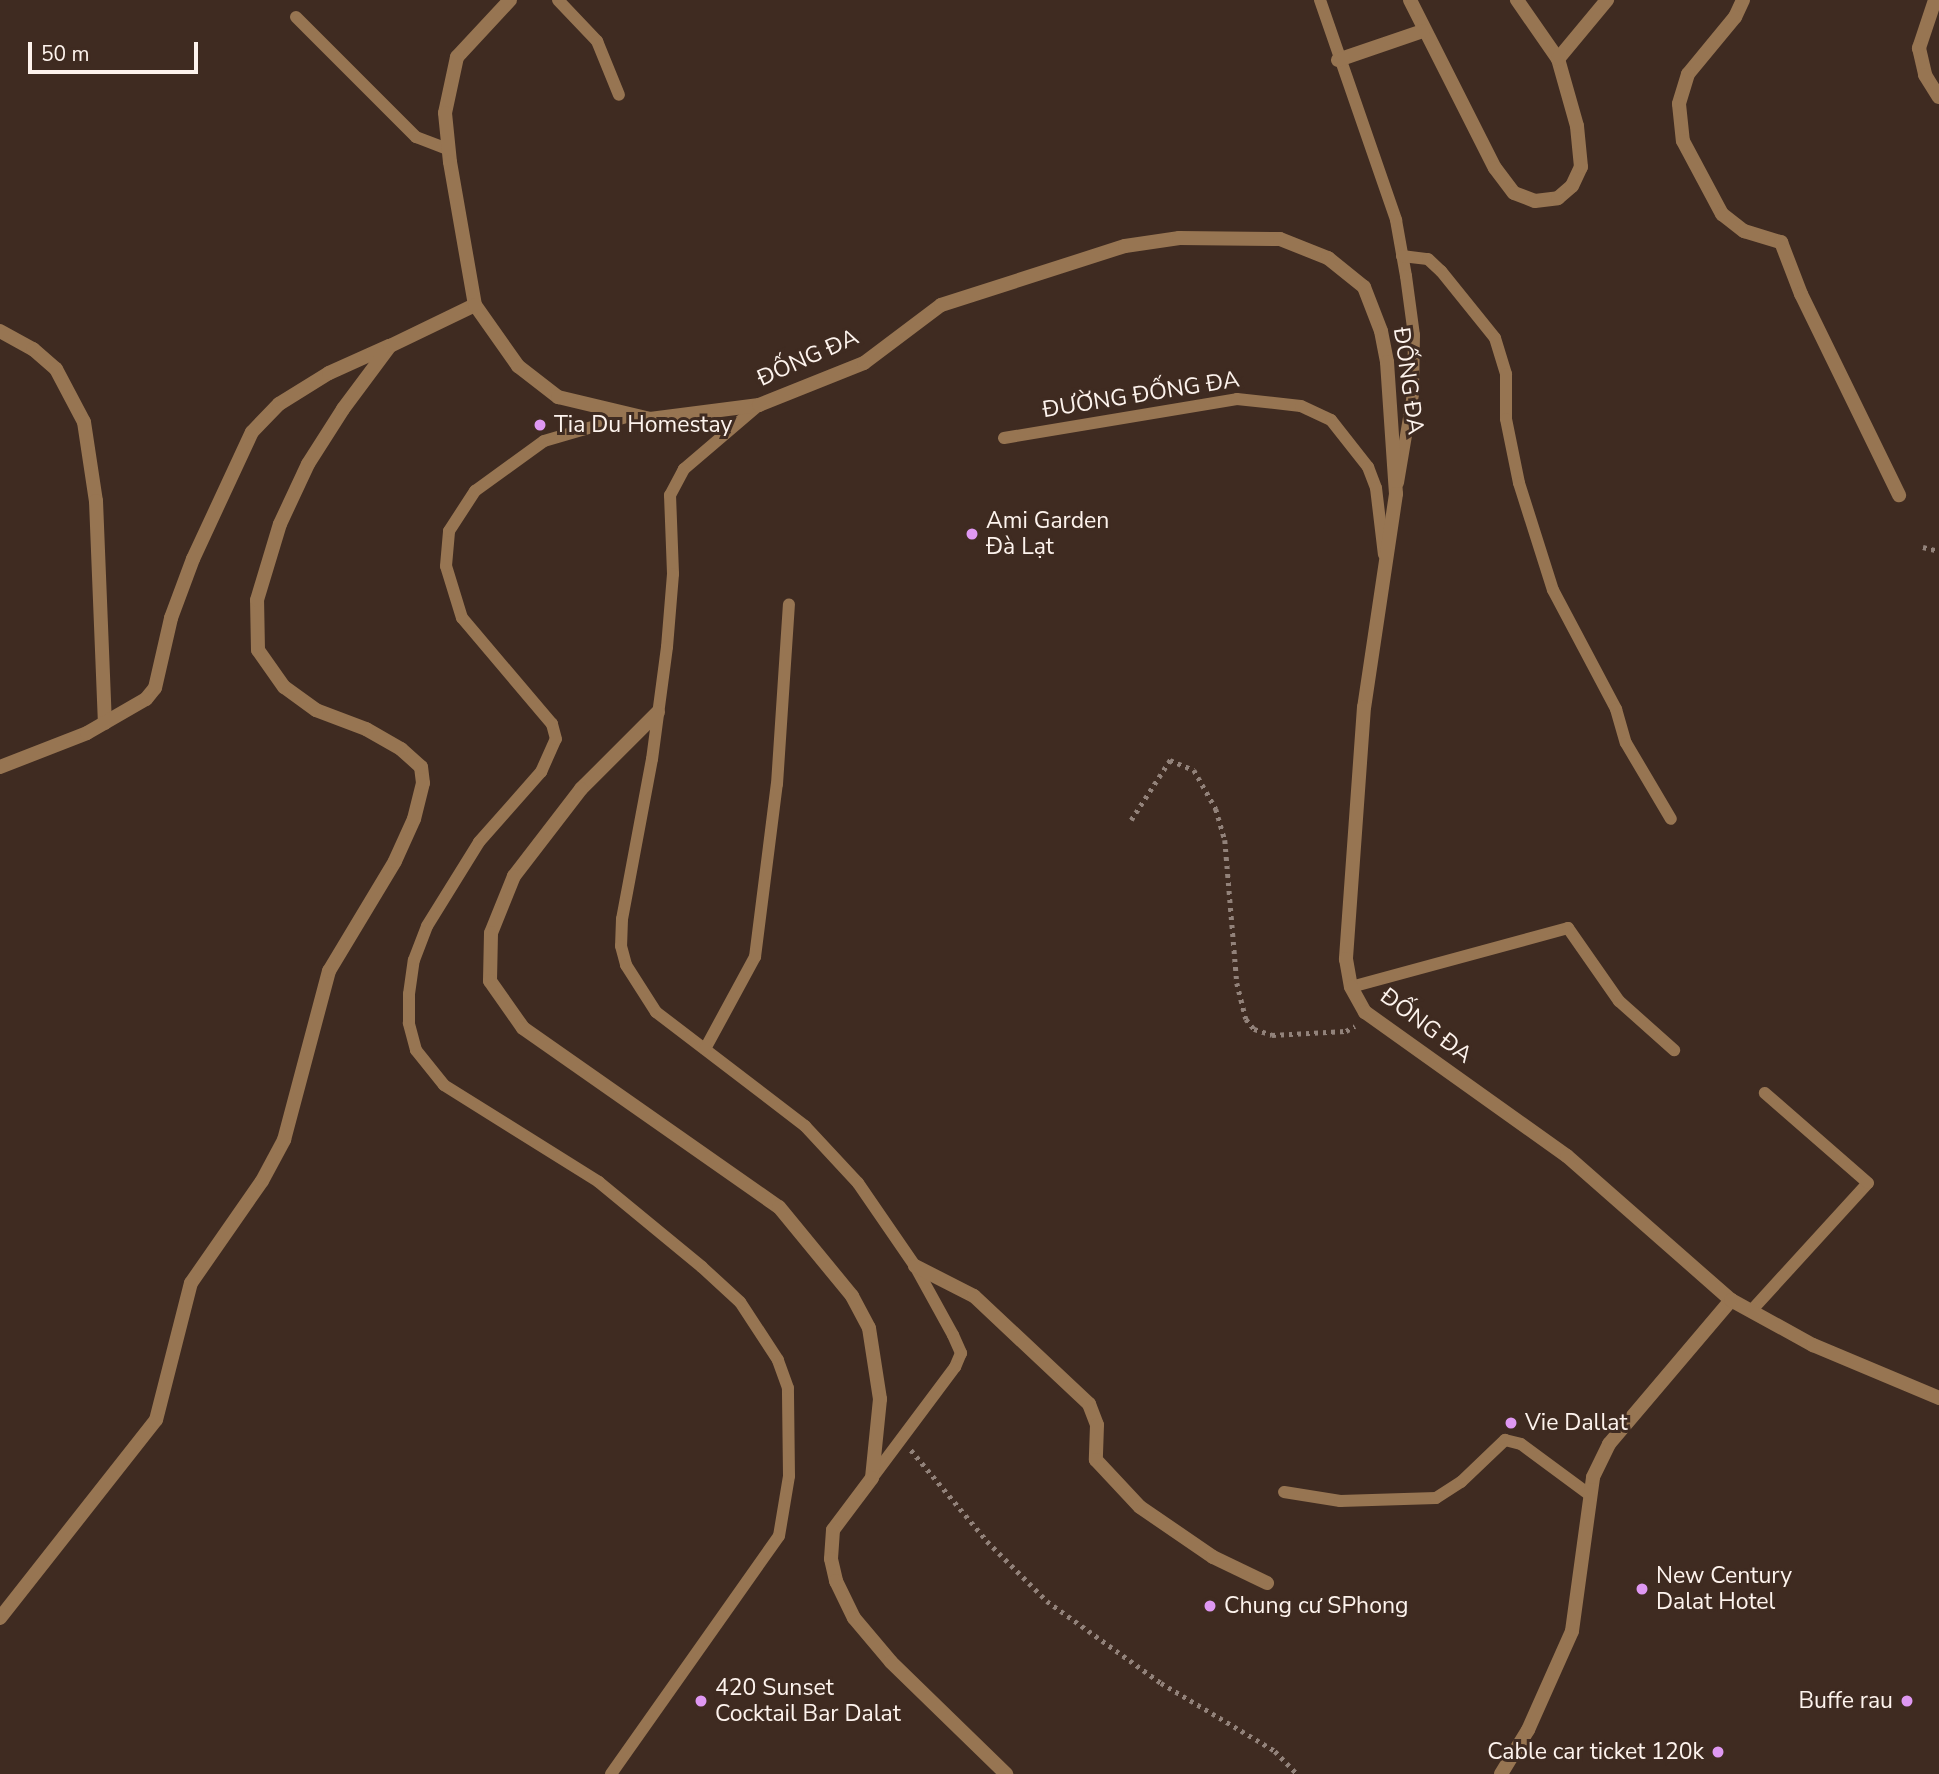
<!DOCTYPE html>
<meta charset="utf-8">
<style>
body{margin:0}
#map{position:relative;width:1939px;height:1774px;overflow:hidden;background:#3f2b21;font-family:"Nunito Sans",sans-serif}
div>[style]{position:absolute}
.path>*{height:4.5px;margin-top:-2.25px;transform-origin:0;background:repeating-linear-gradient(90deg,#92827a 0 3.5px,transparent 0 8.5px)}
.service>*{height:12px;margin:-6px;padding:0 6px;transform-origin:6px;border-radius:6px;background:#977552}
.minor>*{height:14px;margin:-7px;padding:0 7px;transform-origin:7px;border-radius:7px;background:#977552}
.tertiary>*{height:14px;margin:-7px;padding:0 7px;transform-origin:7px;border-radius:7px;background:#977552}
.dots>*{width:19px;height:19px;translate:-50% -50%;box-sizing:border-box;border:4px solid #3f2b21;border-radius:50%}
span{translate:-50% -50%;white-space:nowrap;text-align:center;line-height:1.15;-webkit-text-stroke:6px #3f2b21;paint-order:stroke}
.street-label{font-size:23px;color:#fdf3ed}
.poi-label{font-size:23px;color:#fdf3ed}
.left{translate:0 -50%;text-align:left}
.right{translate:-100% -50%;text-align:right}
.scale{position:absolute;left:28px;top:42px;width:170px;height:32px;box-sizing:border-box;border:4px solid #fdf3ed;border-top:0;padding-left:9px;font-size:21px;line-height:24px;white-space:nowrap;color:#fdf3ed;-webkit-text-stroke:5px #3f2b21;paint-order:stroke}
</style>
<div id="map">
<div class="path">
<i style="left:1923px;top:547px;width:16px;rotate:14deg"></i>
<i style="left:1131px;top:820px;width:72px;rotate:-57deg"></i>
<i style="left:1170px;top:760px;width:26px;rotate:23deg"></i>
<i style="left:1194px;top:770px;width:45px;rotate:60.6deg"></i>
<i style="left:1216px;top:809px;width:32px;rotate:74deg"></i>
<i style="left:1225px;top:840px;width:144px;rotate:85.2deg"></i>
<i style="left:1237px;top:983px;width:37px;rotate:76deg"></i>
<i style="left:1246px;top:1019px;width:13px;rotate:51deg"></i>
<i style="left:1254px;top:1029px;width:19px;rotate:18deg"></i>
<i style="left:1272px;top:1035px;width:74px;rotate:-3.1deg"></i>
<i style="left:1346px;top:1031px;width:10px;rotate:-29deg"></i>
<i style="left:911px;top:1450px;width:119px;rotate:50.1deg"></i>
<i style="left:987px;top:1541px;width:85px;rotate:45deg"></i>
<i style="left:1047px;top:1601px;width:140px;rotate:35.7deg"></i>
<i style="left:1161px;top:1683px;width:133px;rotate:30.8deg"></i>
<i style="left:1275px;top:1751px;width:32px;rotate:46deg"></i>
</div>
<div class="service">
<i style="left:558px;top:0;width:57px;rotate:46.4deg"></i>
<i style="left:597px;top:41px;width:58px;rotate:67.8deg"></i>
<i style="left:1320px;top:0;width:233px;rotate:70.9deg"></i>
<i style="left:1396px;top:220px;width:57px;rotate:79.9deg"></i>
<i style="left:1406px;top:276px;width:60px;rotate:82.3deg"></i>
<i style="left:1414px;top:335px;width:59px;rotate:91deg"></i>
<i style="left:1413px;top:394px;width:90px;rotate:99.6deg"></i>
<i style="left:296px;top:17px;width:170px;rotate:45deg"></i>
<i style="left:416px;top:137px;width:34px;rotate:21deg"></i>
<i style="left:1402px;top:256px;width:26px;rotate:7deg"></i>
<i style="left:1428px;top:259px;width:18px;rotate:43deg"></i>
<i style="left:1441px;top:271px;width:86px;rotate:51.1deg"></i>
<i style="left:1495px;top:338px;width:38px;rotate:73deg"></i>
<i style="left:1506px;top:374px;width:45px;rotate:90deg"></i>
<i style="left:1506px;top:419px;width:65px;rotate:78.5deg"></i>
<i style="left:1519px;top:483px;width:112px;rotate:72.4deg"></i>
<i style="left:1553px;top:590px;width:135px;rotate:62.1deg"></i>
<i style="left:1616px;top:709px;width:35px;rotate:74deg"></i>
<i style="left:1626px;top:743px;width:88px;rotate:59.4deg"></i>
<i style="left:759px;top:405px;width:99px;rotate:139.5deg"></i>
<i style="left:684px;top:469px;width:30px;rotate:118deg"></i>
<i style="left:670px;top:495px;width:79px;rotate:87.8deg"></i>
<i style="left:673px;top:574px;width:73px;rotate:94.7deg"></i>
<i style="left:667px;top:647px;width:113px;rotate:97.6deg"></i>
<i style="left:652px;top:759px;width:163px;rotate:100.6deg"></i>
<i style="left:622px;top:919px;width:27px;rotate:92deg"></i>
<i style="left:621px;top:946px;width:20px;rotate:75deg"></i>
<i style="left:626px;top:965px;width:56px;rotate:57.4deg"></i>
<i style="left:656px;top:1012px;width:188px;rotate:37.4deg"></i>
<i style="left:805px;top:1126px;width:78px;rotate:47.1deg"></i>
<i style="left:858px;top:1183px;width:101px;rotate:55.5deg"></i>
<i style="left:915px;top:1266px;width:79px;rotate:61.2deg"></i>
<i style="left:953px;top:1335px;width:20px;rotate:66deg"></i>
<i style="left:961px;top:1353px;width:15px;rotate:113deg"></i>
<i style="left:955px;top:1367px;width:139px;rotate:126.8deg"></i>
<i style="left:1004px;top:438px;width:236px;rotate:-9.5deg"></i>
<i style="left:1237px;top:399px;width:64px;rotate:6.2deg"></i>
<i style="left:1301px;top:406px;width:33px;rotate:25deg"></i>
<i style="left:1331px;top:420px;width:60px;rotate:51.8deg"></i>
<i style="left:1368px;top:467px;width:22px;rotate:69deg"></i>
<i style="left:1376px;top:488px;width:67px;rotate:83.2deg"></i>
<i style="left:1351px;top:987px;width:225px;rotate:-15.2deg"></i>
<i style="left:1568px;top:928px;width:89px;rotate:55.1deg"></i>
<i style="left:1619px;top:1001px;width:74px;rotate:41.7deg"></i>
<i style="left:705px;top:1049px;width:105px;rotate:-61.5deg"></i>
<i style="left:755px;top:957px;width:174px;rotate:-82.8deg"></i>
<i style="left:777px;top:784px;width:180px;rotate:-86.2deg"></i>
<i style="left:1751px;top:1311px;width:173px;rotate:-47.6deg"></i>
<i style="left:1868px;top:1183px;width:137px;rotate:-138.9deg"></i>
<i style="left:1284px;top:1492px;width:57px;rotate:9.1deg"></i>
<i style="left:1340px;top:1501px;width:96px;rotate:-1.8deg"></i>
<i style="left:1436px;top:1498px;width:30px;rotate:-33deg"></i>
<i style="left:1461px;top:1482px;width:61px;rotate:-43.7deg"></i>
<i style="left:1505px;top:1440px;width:16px;rotate:14deg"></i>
<i style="left:1521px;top:1444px;width:86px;rotate:36.5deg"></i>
<i style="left:611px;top:1774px;width:291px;rotate:-54.8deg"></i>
<i style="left:779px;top:1536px;width:61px;rotate:-80.5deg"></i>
<i style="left:789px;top:1476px;width:88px;rotate:-90.7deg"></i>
<i style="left:788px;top:1388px;width:30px;rotate:-110deg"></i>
<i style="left:778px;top:1360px;width:69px;rotate:-123.2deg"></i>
<i style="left:740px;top:1302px;width:52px;rotate:-137.4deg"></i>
<i style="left:702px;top:1267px;width:134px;rotate:-140.5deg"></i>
<i style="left:599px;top:1182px;width:183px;rotate:-148deg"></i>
<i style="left:444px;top:1085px;width:45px;rotate:-128.7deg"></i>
<i style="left:416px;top:1050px;width:28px;rotate:-105deg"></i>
<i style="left:409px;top:1023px;width:29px;rotate:-90deg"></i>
<i style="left:409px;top:994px;width:34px;rotate:-82deg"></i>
<i style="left:414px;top:960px;width:36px;rotate:-69deg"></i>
<i style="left:427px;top:926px;width:99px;rotate:-58.2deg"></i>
<i style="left:479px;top:842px;width:94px;rotate:-48.5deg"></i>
<i style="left:541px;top:772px;width:36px;rotate:-66deg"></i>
<i style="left:556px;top:739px;width:16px;rotate:-105deg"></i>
<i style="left:552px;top:724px;width:139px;rotate:-130.3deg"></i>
<i style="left:462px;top:618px;width:54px;rotate:-107.1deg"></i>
<i style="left:446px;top:566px;width:35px;rotate:-85deg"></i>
<i style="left:449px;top:531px;width:48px;rotate:-57deg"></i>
<i style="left:475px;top:491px;width:85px;rotate:-35.9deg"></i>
<i style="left:544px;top:441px;width:93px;rotate:-16.3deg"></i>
</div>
<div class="minor">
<i style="left:1410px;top:0;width:188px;rotate:63.2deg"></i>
<i style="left:1495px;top:168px;width:31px;rotate:53deg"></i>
<i style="left:1514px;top:193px;width:22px;rotate:21deg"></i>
<i style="left:1535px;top:201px;width:23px;rotate:-7deg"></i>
<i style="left:1558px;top:198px;width:18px;rotate:-41deg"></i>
<i style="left:1572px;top:186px;width:21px;rotate:-65deg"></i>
<i style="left:1581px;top:167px;width:41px;rotate:-95.6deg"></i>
<i style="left:1577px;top:126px;width:70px;rotate:-105.8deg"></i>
<i style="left:1558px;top:59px;width:72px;rotate:-124.8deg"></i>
<i style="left:1743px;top:0;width:19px;rotate:115deg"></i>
<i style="left:1735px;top:17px;width:74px;rotate:129.5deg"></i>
<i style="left:1688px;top:74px;width:31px;rotate:107deg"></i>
<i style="left:1679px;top:104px;width:37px;rotate:84deg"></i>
<i style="left:1683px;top:141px;width:83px;rotate:61.9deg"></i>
<i style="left:1722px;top:214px;width:28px;rotate:38deg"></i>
<i style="left:1744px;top:231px;width:39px;rotate:17deg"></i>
<i style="left:1781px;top:242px;width:56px;rotate:69deg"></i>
<i style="left:1801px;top:294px;width:224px;rotate:64deg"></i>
<i style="left:1935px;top:0;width:51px;rotate:108.4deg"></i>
<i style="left:1919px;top:48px;width:28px;rotate:77deg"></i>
<i style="left:1925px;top:75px;width:26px;rotate:58deg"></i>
<i style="left:1558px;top:59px;width:77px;rotate:-50.3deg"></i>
<i style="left:1338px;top:60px;width:90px;rotate:-18.8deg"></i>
<i style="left:0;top:331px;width:38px;rotate:29deg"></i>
<i style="left:33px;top:349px;width:30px;rotate:41deg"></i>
<i style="left:56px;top:369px;width:60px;rotate:62.2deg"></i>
<i style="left:84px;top:422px;width:80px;rotate:81.4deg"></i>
<i style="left:96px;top:501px;width:222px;rotate:87.7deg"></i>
<i style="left:658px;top:712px;width:109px;rotate:135deg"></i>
<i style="left:581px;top:789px;width:110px;rotate:127.6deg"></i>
<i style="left:514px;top:876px;width:61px;rotate:112deg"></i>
<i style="left:491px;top:933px;width:48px;rotate:91.2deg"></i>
<i style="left:490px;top:981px;width:57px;rotate:54.9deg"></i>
<i style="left:523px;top:1028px;width:312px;rotate:35deg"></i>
<i style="left:779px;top:1207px;width:115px;rotate:50.6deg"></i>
<i style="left:852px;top:1296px;width:36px;rotate:62deg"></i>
<i style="left:869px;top:1328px;width:72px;rotate:81.2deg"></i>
<i style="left:880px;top:1399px;width:79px;rotate:95.8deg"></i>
<i style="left:872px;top:1478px;width:65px;rotate:126.9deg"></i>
<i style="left:833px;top:1530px;width:29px;rotate:94deg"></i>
<i style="left:831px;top:1559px;width:23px;rotate:77deg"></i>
<i style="left:836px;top:1581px;width:41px;rotate:64.1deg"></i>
<i style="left:854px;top:1618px;width:57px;rotate:49.9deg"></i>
<i style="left:891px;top:1662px;width:161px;rotate:44.2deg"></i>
<i style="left:0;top:767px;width:93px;rotate:-21.3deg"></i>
<i style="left:87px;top:733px;width:68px;rotate:-30deg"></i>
<i style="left:146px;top:699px;width:14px;rotate:-51deg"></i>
<i style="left:155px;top:688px;width:72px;rotate:-77.1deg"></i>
<i style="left:171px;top:618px;width:63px;rotate:-69.6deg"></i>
<i style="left:193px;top:559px;width:140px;rotate:-65.1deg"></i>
<i style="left:252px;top:432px;width:39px;rotate:-46deg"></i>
<i style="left:279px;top:404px;width:59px;rotate:-31.8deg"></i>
<i style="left:329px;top:373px;width:66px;rotate:-24.2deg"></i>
<i style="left:915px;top:1266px;width:66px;rotate:27deg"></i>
<i style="left:974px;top:1296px;width:158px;rotate:43.2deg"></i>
<i style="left:1089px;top:1404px;width:22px;rotate:69deg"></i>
<i style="left:1097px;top:1425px;width:35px;rotate:92deg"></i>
<i style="left:1096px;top:1460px;width:64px;rotate:46.9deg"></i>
<i style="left:1140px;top:1507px;width:88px;rotate:34.4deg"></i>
<i style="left:1213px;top:1557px;width:60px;rotate:25.7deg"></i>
<i style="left:0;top:1618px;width:252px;rotate:-51.8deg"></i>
<i style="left:156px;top:1420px;width:141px;rotate:-75.7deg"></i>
<i style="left:191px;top:1283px;width:124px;rotate:-55.2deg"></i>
<i style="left:262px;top:1181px;width:47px;rotate:-61.8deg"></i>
<i style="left:284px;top:1140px;width:175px;rotate:-75.1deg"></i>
<i style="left:329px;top:971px;width:128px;rotate:-59deg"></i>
<i style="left:395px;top:861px;width:46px;rotate:-65.7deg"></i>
<i style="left:414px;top:819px;width:37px;rotate:-76deg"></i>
<i style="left:423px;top:783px;width:16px;rotate:-97deg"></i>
<i style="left:421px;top:767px;width:27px;rotate:-138deg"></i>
<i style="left:401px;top:749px;width:40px;rotate:-150.3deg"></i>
<i style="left:366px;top:729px;width:53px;rotate:-159.2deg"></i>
<i style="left:316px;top:710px;width:39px;rotate:-144deg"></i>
<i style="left:284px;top:687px;width:45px;rotate:-125.1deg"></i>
<i style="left:258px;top:650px;width:50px;rotate:-91.1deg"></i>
<i style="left:257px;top:600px;width:79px;rotate:-73.2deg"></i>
<i style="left:280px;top:524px;width:66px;rotate:-65deg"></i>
<i style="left:308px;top:464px;width:65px;rotate:-57.5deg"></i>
<i style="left:343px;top:409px;width:79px;rotate:-53.3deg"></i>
<i style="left:390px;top:346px;width:94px;rotate:-25.8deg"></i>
<i style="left:1501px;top:1774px;width:52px;rotate:-58.5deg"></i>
<i style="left:1528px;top:1730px;width:108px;rotate:-66deg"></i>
<i style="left:1572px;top:1631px;width:155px;rotate:-82.2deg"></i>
<i style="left:1593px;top:1477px;width:37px;rotate:-64deg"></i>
<i style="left:1609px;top:1444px;width:189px;rotate:-49.7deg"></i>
</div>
<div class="tertiary">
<i style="left:510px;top:0;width:78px;rotate:132.9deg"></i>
<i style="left:457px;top:57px;width:57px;rotate:102.1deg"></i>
<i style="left:445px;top:113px;width:49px;rotate:84.2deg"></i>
<i style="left:450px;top:162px;width:145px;rotate:80.1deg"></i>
<i style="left:475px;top:305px;width:75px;rotate:54.8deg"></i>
<i style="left:518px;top:366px;width:51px;rotate:37.8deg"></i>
<i style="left:558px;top:397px;width:95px;rotate:13.4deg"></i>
<i style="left:650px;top:419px;width:110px;rotate:-7.3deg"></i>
<i style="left:759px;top:405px;width:113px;rotate:-21.8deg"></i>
<i style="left:864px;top:363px;width:96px;rotate:-37deg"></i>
<i style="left:941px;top:305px;width:193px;rotate:-17.8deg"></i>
<i style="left:1125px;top:246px;width:55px;rotate:-8.4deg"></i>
<i style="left:1179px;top:238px;width:101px;rotate:0.6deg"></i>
<i style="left:1280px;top:239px;width:52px;rotate:21.6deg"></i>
<i style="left:1328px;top:258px;width:46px;rotate:38.9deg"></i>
<i style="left:1364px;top:287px;width:47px;rotate:68.9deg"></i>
<i style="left:1381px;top:331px;width:32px;rotate:79deg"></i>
<i style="left:1387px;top:362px;width:132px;rotate:86.1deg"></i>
<i style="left:1396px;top:494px;width:215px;rotate:98.5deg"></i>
<i style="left:1364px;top:707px;width:253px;rotate:94.1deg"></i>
<i style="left:1346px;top:959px;width:28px;rotate:80deg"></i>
<i style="left:1351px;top:987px;width:29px;rotate:61deg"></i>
<i style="left:1365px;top:1012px;width:248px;rotate:35.5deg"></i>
<i style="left:1567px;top:1156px;width:218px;rotate:41.3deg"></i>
<i style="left:1731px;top:1300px;width:94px;rotate:28.8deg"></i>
<i style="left:1813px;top:1345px;width:137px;rotate:22.8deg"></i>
</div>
<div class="dots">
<i style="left:540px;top:425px;background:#df98f2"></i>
<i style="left:972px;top:534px;background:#df98f2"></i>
<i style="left:1511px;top:1423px;background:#df98f2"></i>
<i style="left:1642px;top:1589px;background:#df98f2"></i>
<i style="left:1210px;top:1606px;background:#df98f2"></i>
<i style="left:701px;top:1701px;background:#df98f2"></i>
<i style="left:1907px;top:1701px;background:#df98f2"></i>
<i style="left:1718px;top:1752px;background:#df98f2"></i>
</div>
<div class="street-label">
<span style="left:808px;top:358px;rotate:-24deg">ĐỐNG ĐA</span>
<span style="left:1408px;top:381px;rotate:82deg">ĐỐNG ĐA</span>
<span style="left:1141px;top:395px;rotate:-9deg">ĐƯỜNG ĐỐNG ĐA</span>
<span style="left:1426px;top:1026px;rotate:37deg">ĐỐNG ĐA</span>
</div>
<div class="poi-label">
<span class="left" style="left:554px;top:425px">Tia Du Homestay</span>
<span class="left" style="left:986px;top:534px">Ami Garden<br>Đà Lạt</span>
<span class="left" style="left:1525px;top:1423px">Vie Dallat</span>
<span class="left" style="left:1656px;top:1589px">New Century<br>Dalat Hotel</span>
<span class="left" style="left:1224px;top:1606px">Chung cư SPhong</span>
<span class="left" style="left:715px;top:1701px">420 Sunset<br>Cocktail Bar Dalat</span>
<span class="right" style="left:1893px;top:1701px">Buffe rau</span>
<span class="right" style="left:1704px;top:1752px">Cable car ticket 120k</span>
</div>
<div class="scale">50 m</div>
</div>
